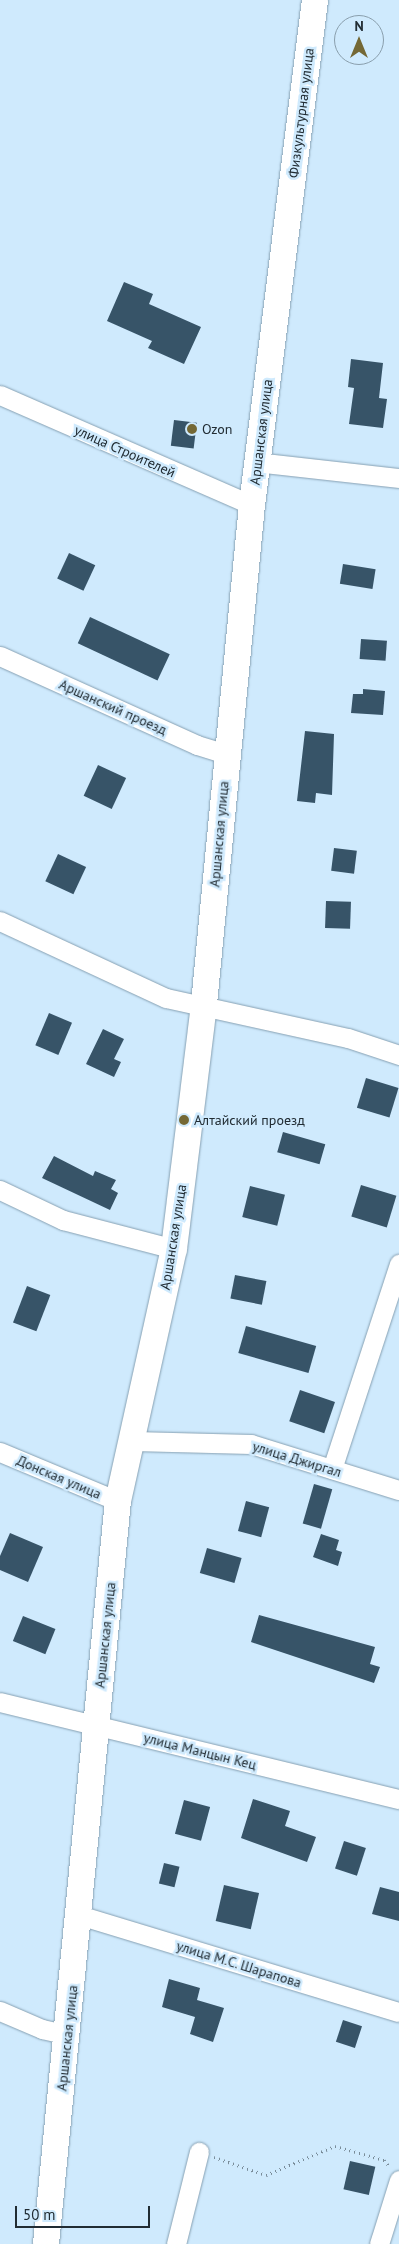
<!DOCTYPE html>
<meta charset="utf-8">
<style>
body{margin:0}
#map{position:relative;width:399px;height:2244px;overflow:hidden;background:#cfeafd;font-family:"PT Sans",sans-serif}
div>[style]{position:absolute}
.building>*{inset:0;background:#375468;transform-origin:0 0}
.path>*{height:3px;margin-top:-1.5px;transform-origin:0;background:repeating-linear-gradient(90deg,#798c99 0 1px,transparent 0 5px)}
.roads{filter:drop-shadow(0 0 1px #86a0b2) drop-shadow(0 0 1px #86a0b2)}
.street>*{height:19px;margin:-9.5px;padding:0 9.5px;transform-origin:9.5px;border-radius:9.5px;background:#fff}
.secondary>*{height:26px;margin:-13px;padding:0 13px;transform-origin:13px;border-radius:13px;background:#fff}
.dots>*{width:14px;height:14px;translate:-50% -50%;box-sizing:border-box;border:2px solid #cfeafd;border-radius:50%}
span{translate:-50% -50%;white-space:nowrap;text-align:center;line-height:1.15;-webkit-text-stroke:5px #cfeafd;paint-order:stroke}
.street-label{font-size:14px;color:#212c33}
.poi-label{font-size:14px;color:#212c33}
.left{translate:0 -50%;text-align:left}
.north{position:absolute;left:334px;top:15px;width:50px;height:50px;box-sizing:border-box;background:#cfeafd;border:1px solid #899eac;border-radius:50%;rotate:0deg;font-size:14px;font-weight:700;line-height:20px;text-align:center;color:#212c33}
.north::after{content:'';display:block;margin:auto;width:18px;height:22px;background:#746835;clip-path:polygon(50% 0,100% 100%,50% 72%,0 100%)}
.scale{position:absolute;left:15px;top:2206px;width:135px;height:22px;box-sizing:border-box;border:2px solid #212c33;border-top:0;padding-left:6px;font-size:15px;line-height:18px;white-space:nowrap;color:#212c33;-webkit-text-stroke:4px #cfeafd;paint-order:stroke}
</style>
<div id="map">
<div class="building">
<i style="clip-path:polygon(124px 282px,153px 294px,149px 304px,201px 327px,184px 364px,148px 348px,152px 341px,107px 321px)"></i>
<i style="clip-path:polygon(351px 359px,383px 363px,379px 398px,387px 399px,383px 428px,349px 424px,354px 388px,348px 387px)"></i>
<i style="left:174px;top:420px;width:23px;height:26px;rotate:7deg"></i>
<i style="left:69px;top:553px;width:29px;height:28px;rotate:25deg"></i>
<i style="left:343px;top:564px;width:33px;height:20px;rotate:9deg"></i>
<i style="left:90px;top:617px;width:88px;height:29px;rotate:25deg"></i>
<i style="left:361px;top:639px;width:26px;height:20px;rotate:4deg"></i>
<i style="clip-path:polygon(363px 689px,385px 691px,383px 715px,351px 713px,353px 694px,363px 694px)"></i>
<i style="clip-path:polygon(305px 731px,334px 734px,332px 795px,316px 793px,315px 803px,297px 801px)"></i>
<i style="left:98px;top:765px;width:31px;height:34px;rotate:25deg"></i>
<i style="left:334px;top:848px;width:23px;height:23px;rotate:7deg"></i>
<i style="left:58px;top:854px;width:31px;height:30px;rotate:25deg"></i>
<i style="left:326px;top:901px;width:25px;height:27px;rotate:2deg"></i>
<i style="left:49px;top:1013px;width:25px;height:35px;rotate:23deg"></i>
<i style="clip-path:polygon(103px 1029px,124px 1039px,114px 1059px,121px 1062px,114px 1077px,86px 1064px)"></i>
<i style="left:366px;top:1078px;width:34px;height:31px;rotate:17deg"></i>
<i style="left:283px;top:1132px;width:44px;height:21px;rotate:16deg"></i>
<i style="clip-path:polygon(54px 1156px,93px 1176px,95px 1171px,116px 1180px,111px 1189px,118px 1193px,110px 1210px,42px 1178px)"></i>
<i style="left:361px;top:1185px;width:37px;height:33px;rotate:17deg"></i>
<i style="left:250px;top:1186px;width:36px;height:32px;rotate:14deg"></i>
<i style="left:235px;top:1275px;width:32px;height:24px;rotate:11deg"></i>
<i style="left:27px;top:1286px;width:25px;height:39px;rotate:21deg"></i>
<i style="left:246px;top:1326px;width:73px;height:28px;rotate:16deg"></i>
<i style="left:300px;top:1390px;width:37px;height:33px;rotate:19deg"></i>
<i style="left:314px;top:1484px;width:19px;height:41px;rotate:16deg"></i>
<i style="left:246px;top:1501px;width:24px;height:31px;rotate:15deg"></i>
<i style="clip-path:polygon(10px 1533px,43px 1547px,28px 1582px,0 1570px,0 1556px)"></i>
<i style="clip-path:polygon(321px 1534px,339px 1540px,336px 1550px,342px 1552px,338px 1566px,313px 1557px)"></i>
<i style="left:207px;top:1548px;width:36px;height:26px;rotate:16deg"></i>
<i style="clip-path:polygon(259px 1615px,375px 1647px,370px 1664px,380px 1667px,374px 1683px,251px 1642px)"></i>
<i style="left:23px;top:1616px;width:35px;height:27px;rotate:22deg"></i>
<i style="clip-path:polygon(253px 1799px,290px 1811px,285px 1826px,316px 1837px,307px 1862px,241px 1838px)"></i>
<i style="left:184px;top:1800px;width:27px;height:35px;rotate:15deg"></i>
<i style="left:344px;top:1841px;width:23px;height:29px;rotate:18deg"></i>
<i style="left:164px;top:1863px;width:16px;height:21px;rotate:14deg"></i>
<i style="left:224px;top:1885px;width:36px;height:37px;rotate:13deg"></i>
<i style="clip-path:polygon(380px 1887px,399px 1892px,399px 1921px,372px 1914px)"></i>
<i style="clip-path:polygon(169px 1979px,200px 1988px,197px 2000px,224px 2008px,213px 2042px,190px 2034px,195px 2017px,162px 2007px)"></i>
<i style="left:343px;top:2020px;width:20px;height:23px;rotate:18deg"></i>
<i style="left:350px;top:2161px;width:26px;height:29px;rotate:13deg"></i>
</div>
<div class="path">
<i style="left:214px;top:2157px;width:55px;rotate:19.1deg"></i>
<i style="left:266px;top:2175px;width:75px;rotate:-22.8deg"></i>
<i style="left:335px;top:2146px;width:51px;rotate:15.9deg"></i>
<i style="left:384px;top:2160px;width:8px;rotate:50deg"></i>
</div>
<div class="roads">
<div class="street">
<i style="left:0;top:395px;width:275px;rotate:23.6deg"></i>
<i style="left:256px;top:462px;width:144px;rotate:6.4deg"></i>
<i style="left:0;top:656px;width:216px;rotate:24.3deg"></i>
<i style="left:197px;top:745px;width:31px;rotate:17deg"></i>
<i style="left:0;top:921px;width:183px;rotate:24.9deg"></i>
<i style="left:166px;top:998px;width:186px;rotate:12.4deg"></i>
<i style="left:348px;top:1038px;width:54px;rotate:18.4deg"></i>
<i style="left:0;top:1190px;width:70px;rotate:25.5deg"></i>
<i style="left:63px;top:1220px;width:115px;rotate:14.6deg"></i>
<i style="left:133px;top:1441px;width:118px;rotate:1.5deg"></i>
<i style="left:251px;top:1444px;width:155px;rotate:17.3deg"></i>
<i style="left:0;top:1452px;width:128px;rotate:22.6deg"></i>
<i style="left:332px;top:1469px;width:216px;rotate:-71.9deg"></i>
<i style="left:0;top:1702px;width:411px;rotate:13.7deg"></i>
<i style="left:79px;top:1915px;width:334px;rotate:16.9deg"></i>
<i style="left:0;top:2011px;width:46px;rotate:23.2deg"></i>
<i style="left:42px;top:2029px;width:27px;rotate:13deg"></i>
<i style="left:176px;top:2244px;width:95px;rotate:-76deg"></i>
<i style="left:379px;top:2244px;width:67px;rotate:-72.6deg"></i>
</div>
<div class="secondary">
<i style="left:46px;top:2244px;width:746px;rotate:-84.47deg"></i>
<i style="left:118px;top:1501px;width:258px;rotate:-77.5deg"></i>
<i style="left:174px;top:1249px;width:247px;rotate:-83deg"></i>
<i style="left:204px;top:1004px;width:501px;rotate:-84.51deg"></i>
<i style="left:252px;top:505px;width:509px;rotate:-82.89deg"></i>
</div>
</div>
<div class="dots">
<i style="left:192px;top:429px;background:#746835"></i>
<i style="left:184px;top:1120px;background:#746835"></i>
</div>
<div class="street-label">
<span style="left:301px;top:113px;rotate:-83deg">Физкультурная улица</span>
<span style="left:261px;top:432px;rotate:-83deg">Аршанская улица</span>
<span style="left:125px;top:451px;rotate:24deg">улица Строителей</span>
<span style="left:113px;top:707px;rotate:24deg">Аршанский проезд</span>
<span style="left:219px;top:834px;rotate:-85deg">Аршанская улица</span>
<span style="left:173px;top:1237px;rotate:-81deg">Аршанская улица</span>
<span style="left:297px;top:1459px;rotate:17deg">улица Джиргал</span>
<span style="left:59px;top:1477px;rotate:23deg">Донская улица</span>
<span style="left:105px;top:1635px;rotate:-84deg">Аршанская улица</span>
<span style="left:200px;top:1751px;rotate:14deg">улица Манцын Кец</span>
<span style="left:239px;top:1964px;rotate:17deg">улица М.С. Шарапова</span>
<span style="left:67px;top:2038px;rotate:-84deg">Аршанская улица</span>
</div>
<div class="poi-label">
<span class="left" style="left:202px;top:429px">Ozon</span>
<span class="left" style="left:194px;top:1120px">Алтайский проезд</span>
</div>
<div class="north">N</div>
<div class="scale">50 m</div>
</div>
